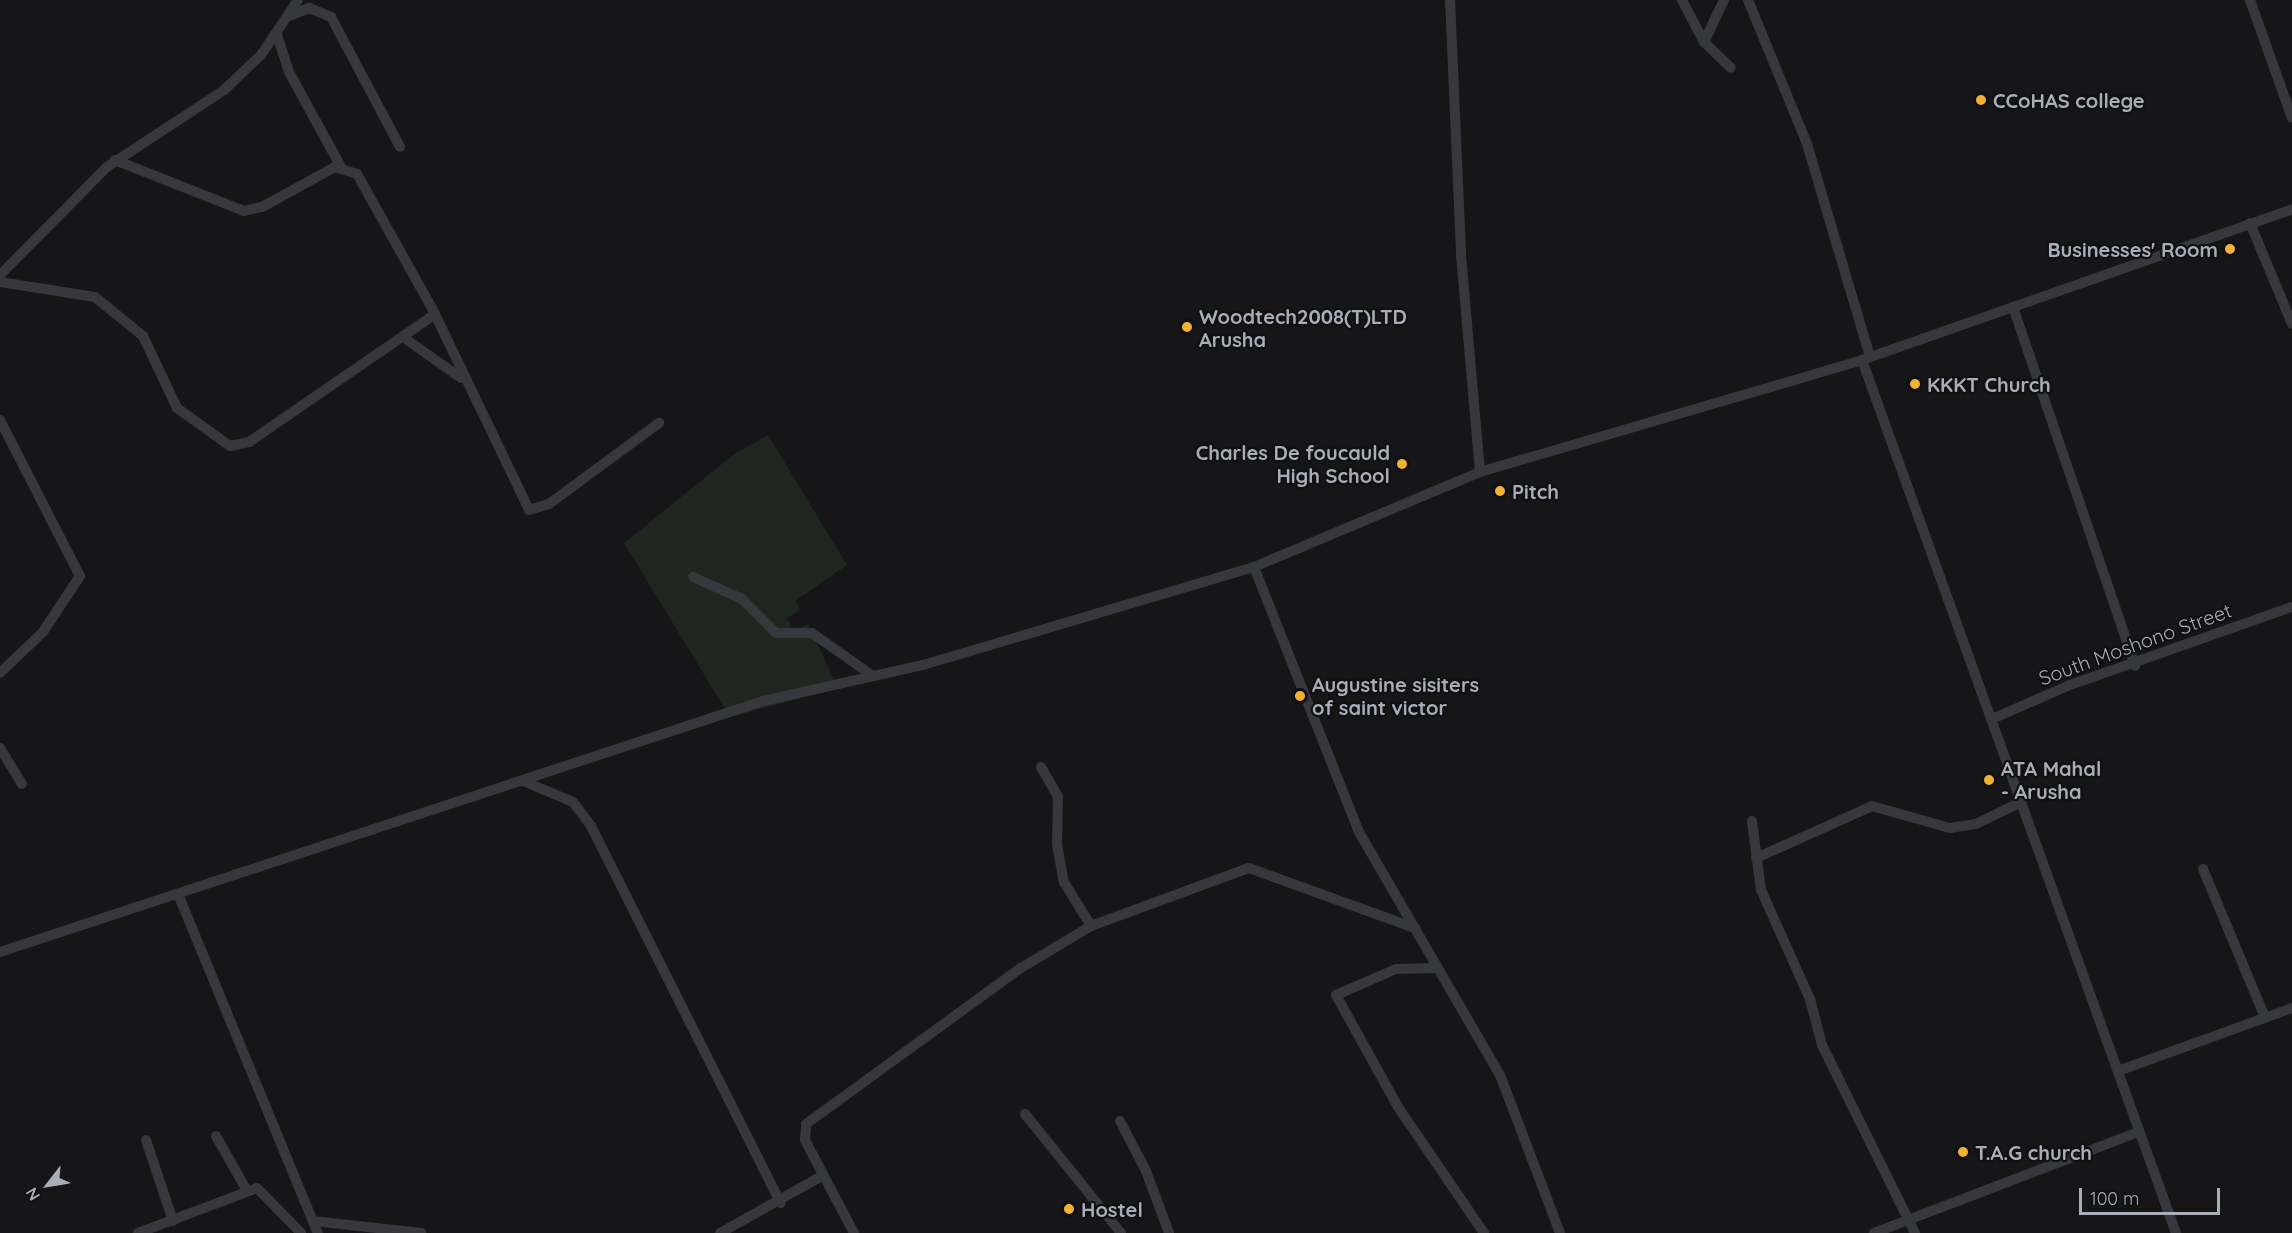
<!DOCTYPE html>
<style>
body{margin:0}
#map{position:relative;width:2292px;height:1233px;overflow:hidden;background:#161618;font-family:Quicksand,sans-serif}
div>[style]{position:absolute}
.green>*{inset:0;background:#1e261f}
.minor>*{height:10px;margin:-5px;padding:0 5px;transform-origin:5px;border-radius:5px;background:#37383d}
.dots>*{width:16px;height:16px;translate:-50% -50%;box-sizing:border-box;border:3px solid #111113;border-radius:50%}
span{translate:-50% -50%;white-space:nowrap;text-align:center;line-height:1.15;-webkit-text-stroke:4.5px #111113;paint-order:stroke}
.poi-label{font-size:20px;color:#a8adb8;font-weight:700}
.left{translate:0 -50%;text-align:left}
.right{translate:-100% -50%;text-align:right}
.street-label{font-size:20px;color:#a8adb8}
.north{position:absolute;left:18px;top:1155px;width:60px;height:60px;-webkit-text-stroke:4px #111113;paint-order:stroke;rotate:239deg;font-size:16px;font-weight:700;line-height:24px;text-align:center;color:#a8adb8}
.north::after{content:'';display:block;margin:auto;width:21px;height:27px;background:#a8adb8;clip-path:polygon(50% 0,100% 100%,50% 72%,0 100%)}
.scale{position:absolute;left:2079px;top:1188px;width:141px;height:27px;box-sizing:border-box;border:3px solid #a8adb8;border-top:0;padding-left:8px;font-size:18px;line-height:21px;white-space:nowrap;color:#a8adb8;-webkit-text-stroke:4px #111113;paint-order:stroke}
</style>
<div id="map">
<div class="green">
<i style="clip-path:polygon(768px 435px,847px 565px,796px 600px,800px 610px,787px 618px,794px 631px,808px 624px,838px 688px,730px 717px,624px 543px,733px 455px)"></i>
</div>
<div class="minor">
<i style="left:1450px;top:0;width:255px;rotate:87.5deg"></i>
<i style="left:1461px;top:255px;width:218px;rotate:85deg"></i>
<i style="left:1682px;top:0;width:47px;rotate:62.4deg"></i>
<i style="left:1704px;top:42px;width:37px;rotate:44deg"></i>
<i style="left:1748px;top:0;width:156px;rotate:67.7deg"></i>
<i style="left:1807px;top:144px;width:222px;rotate:73.5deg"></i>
<i style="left:2250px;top:0;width:125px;rotate:70.4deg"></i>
<i style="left:289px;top:16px;width:22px;rotate:-22deg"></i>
<i style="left:309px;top:8px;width:24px;rotate:22deg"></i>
<i style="left:331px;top:17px;width:147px;rotate:62deg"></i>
<i style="left:277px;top:35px;width:39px;rotate:72deg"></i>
<i style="left:289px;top:72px;width:108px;rotate:61.3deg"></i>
<i style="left:1704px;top:42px;width:47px;rotate:-64.5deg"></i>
<i style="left:115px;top:160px;width:139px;rotate:21.6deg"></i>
<i style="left:244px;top:211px;width:18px;rotate:-13deg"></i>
<i style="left:262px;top:207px;width:83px;rotate:-28.7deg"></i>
<i style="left:335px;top:167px;width:23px;rotate:18deg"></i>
<i style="left:357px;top:174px;width:154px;rotate:60.8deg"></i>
<i style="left:432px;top:308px;width:224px;rotate:64.3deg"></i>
<i style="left:529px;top:510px;width:21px;rotate:-17deg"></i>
<i style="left:549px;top:504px;width:137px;rotate:-36.4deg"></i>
<i style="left:2250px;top:223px;width:109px;rotate:67.4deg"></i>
<i style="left:0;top:275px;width:152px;rotate:-45.3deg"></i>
<i style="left:107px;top:167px;width:140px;rotate:-33.3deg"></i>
<i style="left:224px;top:90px;width:51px;rotate:-43.4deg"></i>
<i style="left:261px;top:55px;width:66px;rotate:-56.1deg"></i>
<i style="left:0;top:282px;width:96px;rotate:9deg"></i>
<i style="left:95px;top:297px;width:62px;rotate:39.1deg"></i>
<i style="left:143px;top:336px;width:80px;rotate:64.7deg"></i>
<i style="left:177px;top:408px;width:65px;rotate:35.6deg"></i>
<i style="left:230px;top:446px;width:19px;rotate:-12deg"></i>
<i style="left:249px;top:442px;width:224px;rotate:-34.5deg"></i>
<i style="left:2013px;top:307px;width:379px;rotate:71.2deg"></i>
<i style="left:403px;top:337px;width:71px;rotate:35.3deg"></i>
<i style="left:1862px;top:360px;width:928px;rotate:70.22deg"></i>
<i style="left:0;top:420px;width:175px;rotate:62.9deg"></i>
<i style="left:80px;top:576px;width:67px;rotate:123.5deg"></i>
<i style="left:43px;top:632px;width:59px;rotate:136.4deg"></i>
<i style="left:1254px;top:567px;width:285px;rotate:68.4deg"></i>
<i style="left:1359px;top:832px;width:281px;rotate:59.9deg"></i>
<i style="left:1500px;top:1075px;width:169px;rotate:69.2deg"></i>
<i style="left:693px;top:577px;width:54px;rotate:24.2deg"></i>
<i style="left:742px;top:599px;width:48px;rotate:45deg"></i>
<i style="left:776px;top:633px;width:36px"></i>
<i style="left:812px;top:633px;width:75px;rotate:35.2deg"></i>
<i style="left:1992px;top:719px;width:85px;rotate:-23.6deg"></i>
<i style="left:2070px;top:685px;width:235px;rotate:-19.4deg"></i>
<i style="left:0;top:748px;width:42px;rotate:58.6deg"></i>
<i style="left:1041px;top:767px;width:34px;rotate:60deg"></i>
<i style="left:1058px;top:796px;width:48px;rotate:91.2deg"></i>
<i style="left:1057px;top:844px;width:39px;rotate:80deg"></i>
<i style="left:1064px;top:882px;width:52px;rotate:58.5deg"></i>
<i style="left:523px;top:781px;width:54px;rotate:22.8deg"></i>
<i style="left:573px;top:802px;width:30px;rotate:53deg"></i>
<i style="left:591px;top:826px;width:422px;rotate:63.3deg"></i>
<i style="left:1752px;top:821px;width:70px;rotate:82.6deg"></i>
<i style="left:1761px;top:890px;width:120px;rotate:65.8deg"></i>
<i style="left:1810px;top:999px;width:48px;rotate:75.4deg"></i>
<i style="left:1822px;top:1045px;width:210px;rotate:63.7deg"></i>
<i style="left:1756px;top:858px;width:127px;rotate:-24.1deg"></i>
<i style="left:1872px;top:806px;width:81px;rotate:15.8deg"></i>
<i style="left:1950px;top:828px;width:26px;rotate:-9deg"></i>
<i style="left:1976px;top:824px;width:48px;rotate:-26deg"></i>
<i style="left:2203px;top:869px;width:160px;rotate:67.3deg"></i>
<i style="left:178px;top:894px;width:367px;rotate:67.6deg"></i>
<i style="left:0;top:952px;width:803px;rotate:-18.21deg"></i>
<i style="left:763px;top:701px;width:164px;rotate:-12.7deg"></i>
<i style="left:923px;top:665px;width:345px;rotate:-16.5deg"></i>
<i style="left:1254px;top:567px;width:245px;rotate:-22.8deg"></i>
<i style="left:1480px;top:472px;width:398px;rotate:-16.3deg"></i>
<i style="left:1862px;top:360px;width:456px;rotate:-19.3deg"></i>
<i style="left:1437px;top:968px;width:41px;rotate:178.6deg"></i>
<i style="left:1396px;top:969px;width:65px;rotate:156.6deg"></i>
<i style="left:1336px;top:995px;width:128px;rotate:61deg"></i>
<i style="left:1398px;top:1107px;width:153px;rotate:55.7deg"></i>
<i style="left:2118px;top:1071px;width:185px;rotate:-19.9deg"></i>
<i style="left:1025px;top:1114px;width:153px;rotate:51.1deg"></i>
<i style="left:1120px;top:1121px;width:56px;rotate:62.5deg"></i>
<i style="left:1146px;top:1171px;width:66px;rotate:69.6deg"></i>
<i style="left:216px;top:1136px;width:61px;rotate:60.5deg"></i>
<i style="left:146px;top:1140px;width:85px;rotate:71.6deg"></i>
<i style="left:313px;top:1221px;width:109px;rotate:6.3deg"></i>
<i style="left:138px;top:1233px;width:127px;rotate:-20.7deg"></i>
<i style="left:257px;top:1188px;width:63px;rotate:45.6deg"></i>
<i style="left:720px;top:1233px;width:117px;rotate:-29.2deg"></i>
<i style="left:854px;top:1233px;width:105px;rotate:-117.8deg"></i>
<i style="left:805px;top:1140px;width:16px;rotate:-86deg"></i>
<i style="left:806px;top:1124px;width:266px;rotate:-36deg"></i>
<i style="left:1021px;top:968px;width:82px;rotate:-31deg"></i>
<i style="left:1091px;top:926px;width:168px;rotate:-20.2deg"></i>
<i style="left:1249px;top:868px;width:177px;rotate:19.9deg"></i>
<i style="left:1874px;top:1233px;width:284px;rotate:-20.9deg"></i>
</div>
<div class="dots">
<i style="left:1981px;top:100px;background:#f2b134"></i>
<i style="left:2230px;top:249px;background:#f2b134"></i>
<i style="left:1187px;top:327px;background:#f2b134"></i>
<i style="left:1915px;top:384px;background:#f2b134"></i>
<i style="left:1402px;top:464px;background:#f2b134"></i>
<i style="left:1500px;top:491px;background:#f2b134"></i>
<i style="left:1300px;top:696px;background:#f2b134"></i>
<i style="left:1989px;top:780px;background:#f2b134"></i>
<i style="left:1963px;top:1152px;background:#f2b134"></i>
<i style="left:1069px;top:1209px;background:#f2b134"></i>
</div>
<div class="poi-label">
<span class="left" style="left:1993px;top:100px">CCoHAS college</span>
<span class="right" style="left:2218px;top:249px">Businesses' Room</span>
<span class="left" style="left:1199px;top:328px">Woodtech2008(T)LTD<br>Arusha</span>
<span class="left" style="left:1927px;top:384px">KKKT Church</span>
<span class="right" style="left:1390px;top:464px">Charles De foucauld<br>High School</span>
<span class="left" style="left:1512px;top:491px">Pitch</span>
<span class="left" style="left:1312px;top:696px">Augustine sisiters<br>of saint victor</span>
<span class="left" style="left:2001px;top:780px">ATA Mahal<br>- Arusha</span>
<span class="left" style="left:1975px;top:1152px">T.A.G church</span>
<span class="left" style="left:1081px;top:1209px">Hostel</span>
</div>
<div class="street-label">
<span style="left:2135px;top:644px;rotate:-20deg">South Moshono Street</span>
</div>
<div class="north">N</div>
<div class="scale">100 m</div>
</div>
